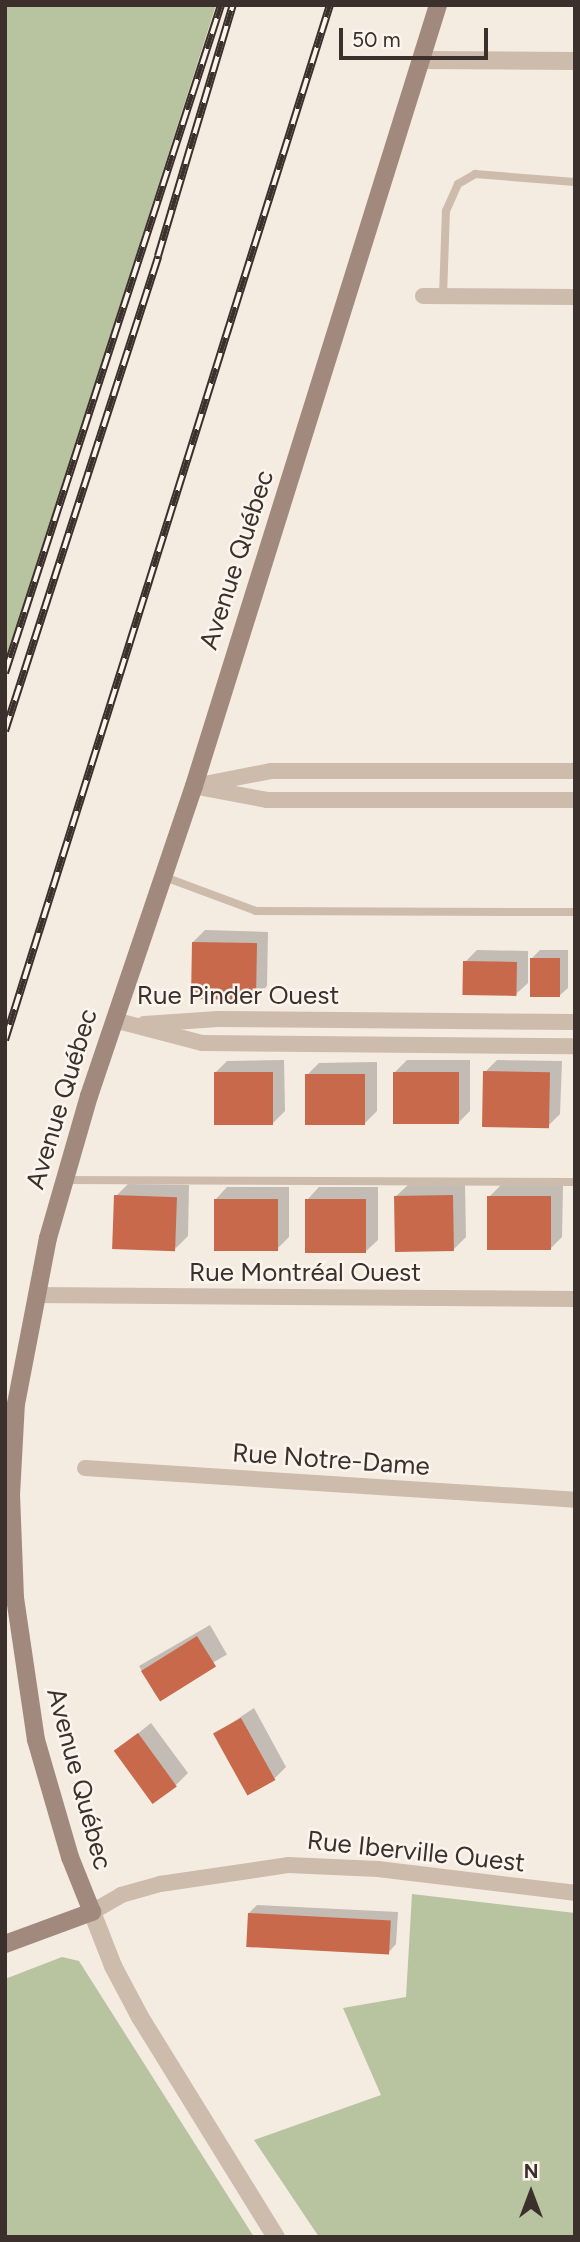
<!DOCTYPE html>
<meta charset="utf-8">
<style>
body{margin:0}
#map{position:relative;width:580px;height:2242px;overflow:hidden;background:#f4ebe1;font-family:Figtree,sans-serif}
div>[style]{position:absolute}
.green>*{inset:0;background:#b8c4a0}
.shadow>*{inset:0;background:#0003;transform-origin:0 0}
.building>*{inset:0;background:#c8694b;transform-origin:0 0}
.service>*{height:8px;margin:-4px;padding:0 4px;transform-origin:4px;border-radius:4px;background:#cdbbac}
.minor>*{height:16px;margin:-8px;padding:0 8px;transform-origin:8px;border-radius:8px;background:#cdbbac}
.tertiary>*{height:18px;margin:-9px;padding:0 9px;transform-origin:9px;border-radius:9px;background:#cdbbac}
.secondary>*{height:18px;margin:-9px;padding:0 9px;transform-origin:9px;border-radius:9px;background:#a18a7d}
.rail>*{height:8px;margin-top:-4px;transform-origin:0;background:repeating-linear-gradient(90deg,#fbf5ee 0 16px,#3b302b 0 32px);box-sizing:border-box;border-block:2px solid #3b302b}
span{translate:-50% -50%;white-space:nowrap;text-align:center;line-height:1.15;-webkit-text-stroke:5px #fbf5ee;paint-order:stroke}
.street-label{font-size:26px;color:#3b302b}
.frame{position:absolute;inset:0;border:7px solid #3b302b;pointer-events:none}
.north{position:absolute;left:496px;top:2158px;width:70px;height:70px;-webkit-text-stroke:5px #fbf5ee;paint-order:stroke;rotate:0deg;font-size:19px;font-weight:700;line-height:28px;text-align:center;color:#3b302b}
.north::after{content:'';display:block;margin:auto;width:24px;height:32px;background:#3b302b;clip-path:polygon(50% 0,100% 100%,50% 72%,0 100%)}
.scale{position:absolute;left:339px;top:28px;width:149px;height:32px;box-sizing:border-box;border:4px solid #3b302b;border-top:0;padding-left:9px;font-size:21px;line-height:24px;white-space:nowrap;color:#3b302b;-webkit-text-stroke:5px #fbf5ee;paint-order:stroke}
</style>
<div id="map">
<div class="green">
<i style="clip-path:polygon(5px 5px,216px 5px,5px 665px)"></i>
<i style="clip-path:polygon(412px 1894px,575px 1913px,575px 2237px,319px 2237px,254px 2140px,381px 2095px,343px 2008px,406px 1997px)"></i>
<i style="clip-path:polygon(62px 1957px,79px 1961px,254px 2237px,5px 2237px,5px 1979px)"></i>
</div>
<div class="shadow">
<i style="clip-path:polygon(205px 930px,268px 932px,267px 986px,255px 998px,193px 942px)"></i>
<i style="clip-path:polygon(477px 950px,528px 951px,528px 983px,515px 995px,465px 962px)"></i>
<i style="clip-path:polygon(540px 950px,568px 950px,568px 988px,559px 996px,532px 958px)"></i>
<i style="clip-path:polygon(284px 1060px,285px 1111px,273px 1123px,215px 1073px,227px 1061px)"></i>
<i style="clip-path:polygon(407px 1060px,470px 1060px,470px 1111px,458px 1123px,395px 1072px)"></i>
<i style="clip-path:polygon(497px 1060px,562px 1061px,560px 1114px,548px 1126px,485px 1072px)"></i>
<i style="clip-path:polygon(377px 1062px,377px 1111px,365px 1123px,307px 1075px,319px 1063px)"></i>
<i style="clip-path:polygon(128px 1184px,189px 1185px,188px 1236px,176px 1248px,116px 1196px)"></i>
<i style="clip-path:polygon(465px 1184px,466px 1237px,454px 1249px,395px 1197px,408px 1185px)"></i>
<i style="clip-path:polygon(501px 1185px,563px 1185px,562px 1237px,550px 1249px,489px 1197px)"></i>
<i style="clip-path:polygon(227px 1187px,289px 1187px,289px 1237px,277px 1249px,215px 1200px)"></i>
<i style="clip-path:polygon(319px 1187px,378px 1187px,378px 1240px,365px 1252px,307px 1200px)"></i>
<i style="left:210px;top:1625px;width:34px;height:82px;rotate:60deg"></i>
<i style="clip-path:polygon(254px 1708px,286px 1767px,274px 1779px,215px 1734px)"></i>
<i style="clip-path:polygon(151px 1723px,188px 1773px,176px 1785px,116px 1751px)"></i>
<i style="clip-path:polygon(257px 1905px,398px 1912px,396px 1944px,388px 1953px,249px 1913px)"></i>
</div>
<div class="building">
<i style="left:192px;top:942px;width:65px;height:57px;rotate:1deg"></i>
<i style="left:530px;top:958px;width:30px;height:39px"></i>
<i style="left:463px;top:961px;width:54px;height:34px;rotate:1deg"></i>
<i style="left:483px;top:1071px;width:67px;height:56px;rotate:1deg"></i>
<i style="left:214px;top:1072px;width:59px;height:53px"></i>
<i style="left:393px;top:1072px;width:66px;height:52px"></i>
<i style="left:305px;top:1074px;width:60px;height:51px"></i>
<i style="left:114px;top:1195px;width:63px;height:54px;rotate:2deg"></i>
<i style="left:453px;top:1195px;width:56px;height:59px;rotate:89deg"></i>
<i style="left:487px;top:1196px;width:64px;height:54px"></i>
<i style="left:214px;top:1199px;width:64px;height:52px"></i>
<i style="left:305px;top:1199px;width:61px;height:54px"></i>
<i style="left:197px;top:1636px;width:36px;height:66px;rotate:58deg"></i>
<i style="left:241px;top:1718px;width:71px;height:32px;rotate:61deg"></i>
<i style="left:138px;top:1733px;width:66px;height:30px;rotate:54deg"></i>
<i style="left:248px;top:1913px;width:143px;height:34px;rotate:3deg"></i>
</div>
<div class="service">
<i style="left:443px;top:296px;width:85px;rotate:-88deg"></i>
<i style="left:446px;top:211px;width:30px;rotate:-66deg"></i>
<i style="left:458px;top:184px;width:20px;rotate:-30deg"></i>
<i style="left:475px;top:174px;width:100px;rotate:4.6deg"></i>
<i style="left:162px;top:876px;width:100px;rotate:20.4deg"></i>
<i style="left:256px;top:911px;width:319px;rotate:0.2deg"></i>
<i style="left:65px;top:1180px;width:510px;rotate:0.22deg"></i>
</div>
<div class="minor">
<i style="left:423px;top:296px;width:152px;rotate:0.4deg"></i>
<i style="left:194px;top:786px;width:78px;rotate:-11deg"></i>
<i style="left:271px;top:771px;width:304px"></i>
<i style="left:203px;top:788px;width:65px;rotate:10.6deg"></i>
<i style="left:267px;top:800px;width:308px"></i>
<i style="left:114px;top:1020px;width:91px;rotate:14.6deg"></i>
<i style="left:202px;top:1043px;width:373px;rotate:0.5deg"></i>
<i style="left:144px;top:1024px;width:74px;rotate:-3.9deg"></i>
<i style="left:218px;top:1019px;width:357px;rotate:0.5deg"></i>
<i style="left:36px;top:1295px;width:539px;rotate:0.43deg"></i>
<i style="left:85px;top:1468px;width:491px;rotate:3.7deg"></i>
<i style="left:92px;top:1912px;width:34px;rotate:-30deg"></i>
<i style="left:121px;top:1895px;width:41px;rotate:-15.8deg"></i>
<i style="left:160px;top:1884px;width:129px;rotate:-8.4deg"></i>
<i style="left:288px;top:1865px;width:90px;rotate:2.5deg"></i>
<i style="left:378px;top:1869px;width:198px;rotate:6.9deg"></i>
</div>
<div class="tertiary">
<i style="left:421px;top:60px;width:154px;rotate:0.4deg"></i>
<i style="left:92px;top:1912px;width:58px;rotate:68.7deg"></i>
<i style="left:113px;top:1966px;width:58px;rotate:62.1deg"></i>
<i style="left:140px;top:2017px;width:259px;rotate:58.3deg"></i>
</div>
<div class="secondary">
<i style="left:5px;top:1944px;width:93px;rotate:-20.2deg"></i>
<i style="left:92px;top:1912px;width:59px;rotate:-111.8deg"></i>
<i style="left:70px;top:1857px;width:122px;rotate:-106.2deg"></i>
<i style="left:36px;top:1740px;width:144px;rotate:-98.4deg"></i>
<i style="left:15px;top:1598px;width:103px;rotate:-92.2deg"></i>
<i style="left:11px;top:1495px;width:91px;rotate:-86.9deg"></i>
<i style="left:16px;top:1404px;width:169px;rotate:-79.1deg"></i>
<i style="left:48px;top:1238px;width:148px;rotate:-73.9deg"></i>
<i style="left:89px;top:1096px;width:327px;rotate:-71.3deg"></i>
<i style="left:194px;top:786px;width:818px;rotate:-72.65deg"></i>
</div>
<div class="rail">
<i style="left:5px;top:673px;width:702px;rotate:-72.08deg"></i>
<i style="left:5px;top:731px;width:499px;rotate:-72.1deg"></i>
<i style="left:158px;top:256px;width:262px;rotate:-73.4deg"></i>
<i style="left:5px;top:1040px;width:1085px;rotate:-72.57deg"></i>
</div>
<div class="street-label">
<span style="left:237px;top:560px;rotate:-72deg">Avenue Québec</span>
<span style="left:238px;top:996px">Rue Pinder Ouest</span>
<span style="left:62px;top:1099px;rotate:-73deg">Avenue Québec</span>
<span style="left:305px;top:1273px">Rue Montréal Ouest</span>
<span style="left:331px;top:1460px;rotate:4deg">Rue Notre-Dame</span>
<span style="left:79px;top:1779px;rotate:75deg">Avenue Québec</span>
<span style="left:416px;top:1852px;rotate:6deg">Rue Iberville Ouest</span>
</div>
<div class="frame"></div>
<div class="north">N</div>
<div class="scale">50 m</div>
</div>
